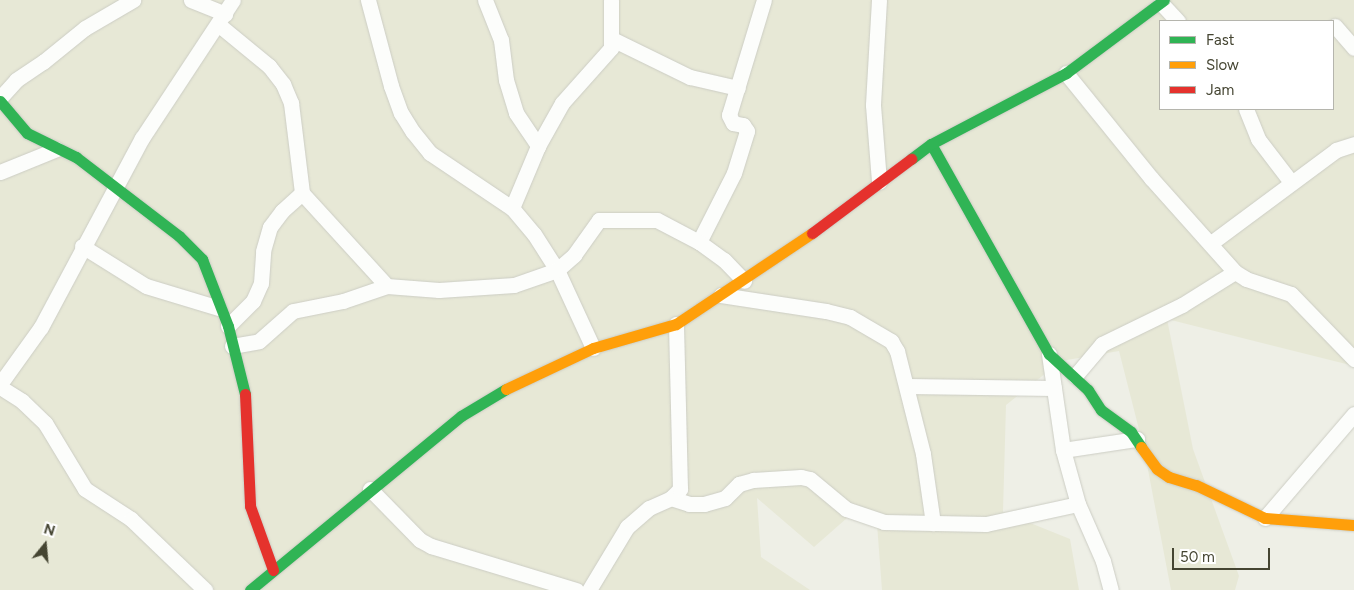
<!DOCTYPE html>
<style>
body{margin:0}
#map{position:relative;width:1354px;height:590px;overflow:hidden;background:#eeefe6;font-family:Figtree,sans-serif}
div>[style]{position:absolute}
.residential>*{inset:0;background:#e7e8d6}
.roads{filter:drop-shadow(0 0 1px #cccdc4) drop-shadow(0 0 1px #cccdc4)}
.street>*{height:15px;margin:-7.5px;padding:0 7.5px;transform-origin:7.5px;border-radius:7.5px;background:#fcfdfb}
.fast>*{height:11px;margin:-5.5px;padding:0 5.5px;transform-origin:5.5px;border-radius:5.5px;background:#30b455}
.slow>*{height:11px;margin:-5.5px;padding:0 5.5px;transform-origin:5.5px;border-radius:5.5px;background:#ff9f0a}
.jam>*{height:11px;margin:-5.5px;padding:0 5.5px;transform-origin:5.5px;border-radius:5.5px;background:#e5322d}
span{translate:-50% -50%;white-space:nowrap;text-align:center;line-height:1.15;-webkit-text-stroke:5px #fff;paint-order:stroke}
.legend{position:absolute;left:1159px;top:20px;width:175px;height:90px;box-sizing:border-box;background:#fff;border:1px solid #b5b5ad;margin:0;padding:6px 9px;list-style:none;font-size:15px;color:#454532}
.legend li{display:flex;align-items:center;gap:10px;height:25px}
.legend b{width:25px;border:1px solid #b5b5ad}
.north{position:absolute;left:20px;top:520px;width:50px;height:50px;-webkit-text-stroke:4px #fff;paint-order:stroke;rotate:17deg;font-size:14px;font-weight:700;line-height:20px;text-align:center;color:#454532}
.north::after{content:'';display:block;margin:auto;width:18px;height:22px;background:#454532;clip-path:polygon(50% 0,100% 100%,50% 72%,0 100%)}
.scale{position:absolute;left:1172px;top:548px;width:98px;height:22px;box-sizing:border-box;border:2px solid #454532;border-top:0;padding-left:6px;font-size:15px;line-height:18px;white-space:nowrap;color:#454532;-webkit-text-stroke:4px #fff;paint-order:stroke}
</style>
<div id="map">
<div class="residential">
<i style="clip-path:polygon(evenodd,0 0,1354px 0,1354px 366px,1167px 319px,1193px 449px,1239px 576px,1235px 590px,1171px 590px,1144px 449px,1119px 351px,1061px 361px,1006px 405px,1003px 512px,1070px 539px,1079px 590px,882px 590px,877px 524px,855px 511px,814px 547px,757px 498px,761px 557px,810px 590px,0 590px,0 0,1160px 21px,1333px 21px,1333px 109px,1160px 109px,1160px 21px)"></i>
</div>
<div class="roads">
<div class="street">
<i style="left:191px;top:0;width:37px;rotate:22deg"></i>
<i style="left:368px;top:0;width:89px;rotate:75deg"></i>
<i style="left:391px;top:86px;width:29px;rotate:70deg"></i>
<i style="left:401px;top:113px;width:22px;rotate:58deg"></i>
<i style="left:413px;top:132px;width:27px;rotate:51deg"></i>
<i style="left:430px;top:153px;width:99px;rotate:33.9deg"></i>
<i style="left:512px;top:208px;width:34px;rotate:50deg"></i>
<i style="left:534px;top:234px;width:43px;rotate:57.4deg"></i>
<i style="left:557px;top:270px;width:86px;rotate:65.2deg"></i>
<i style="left:485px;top:0;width:43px;rotate:68.2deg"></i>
<i style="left:501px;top:40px;width:40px;rotate:82.9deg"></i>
<i style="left:506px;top:80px;width:34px;rotate:73deg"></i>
<i style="left:516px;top:113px;width:40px;rotate:56deg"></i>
<i style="left:879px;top:0;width:105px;rotate:93.3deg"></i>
<i style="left:873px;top:105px;width:77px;rotate:85.5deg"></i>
<i style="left:1161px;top:3px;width:25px;rotate:47deg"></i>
<i style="left:219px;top:25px;width:65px;rotate:39.4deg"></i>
<i style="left:269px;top:66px;width:23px;rotate:52deg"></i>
<i style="left:283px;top:84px;width:21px;rotate:67deg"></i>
<i style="left:291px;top:103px;width:91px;rotate:83deg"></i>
<i style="left:302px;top:193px;width:126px;rotate:47.6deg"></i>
<i style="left:1335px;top:26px;width:29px;rotate:49deg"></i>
<i style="left:612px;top:39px;width:87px;rotate:26deg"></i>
<i style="left:690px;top:77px;width:49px;rotate:12.9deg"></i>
<i style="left:1066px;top:73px;width:135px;rotate:51deg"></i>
<i style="left:1151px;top:178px;width:126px;rotate:48.2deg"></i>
<i style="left:1235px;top:272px;width:13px;rotate:32deg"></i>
<i style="left:1246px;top:279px;width:47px;rotate:18.4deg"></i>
<i style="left:1291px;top:294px;width:91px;rotate:45.9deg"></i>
<i style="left:0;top:98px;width:24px;rotate:-48deg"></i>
<i style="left:16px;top:80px;width:32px;rotate:-34deg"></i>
<i style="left:43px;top:62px;width:54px;rotate:-39deg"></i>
<i style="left:85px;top:28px;width:56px;rotate:-30.3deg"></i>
<i style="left:1246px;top:109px;width:32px;rotate:68deg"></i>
<i style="left:1258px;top:139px;width:54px;rotate:52.5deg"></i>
<i style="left:0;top:172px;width:61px;rotate:-22deg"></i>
<i style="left:512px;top:208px;width:67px;rotate:-67.2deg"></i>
<i style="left:538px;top:146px;width:49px;rotate:-60.8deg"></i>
<i style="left:562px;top:103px;width:74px;rotate:-48.3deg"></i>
<i style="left:611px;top:48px;width:48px;rotate:-90deg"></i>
<i style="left:699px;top:242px;width:77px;rotate:-63.1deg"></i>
<i style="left:734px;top:173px;width:44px;rotate:-72.8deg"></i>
<i style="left:747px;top:131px;width:7px;rotate:-124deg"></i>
<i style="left:743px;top:125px;width:10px;rotate:-169deg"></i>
<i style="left:733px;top:123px;width:9px;rotate:-117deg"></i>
<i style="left:729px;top:115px;width:120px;rotate:-73.1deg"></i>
<i style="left:1211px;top:243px;width:156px;rotate:-36.6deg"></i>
<i style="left:1336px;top:150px;width:19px;rotate:-18deg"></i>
<i style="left:82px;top:246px;width:75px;rotate:32deg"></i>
<i style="left:146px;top:286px;width:76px;rotate:16.8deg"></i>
<i style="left:721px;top:295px;width:106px;rotate:8.7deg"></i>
<i style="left:826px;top:311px;width:25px;rotate:14deg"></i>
<i style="left:850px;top:317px;width:48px;rotate:30.3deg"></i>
<i style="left:891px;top:341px;width:12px;rotate:59deg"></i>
<i style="left:897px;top:351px;width:106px;rotate:75.8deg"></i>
<i style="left:923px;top:454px;width:70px;rotate:81.8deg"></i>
<i style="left:228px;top:326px;width:35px;rotate:-45deg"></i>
<i style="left:253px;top:301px;width:20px;rotate:-66deg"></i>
<i style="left:261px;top:283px;width:32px;rotate:-86deg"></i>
<i style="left:263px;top:251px;width:25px;rotate:-74deg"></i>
<i style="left:270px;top:227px;width:20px;rotate:-53deg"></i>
<i style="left:282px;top:211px;width:27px;rotate:-42deg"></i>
<i style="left:232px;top:346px;width:27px;rotate:-10deg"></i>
<i style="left:259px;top:341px;width:45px;rotate:-41.4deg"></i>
<i style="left:293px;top:311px;width:51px;rotate:-11.3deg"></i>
<i style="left:343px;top:301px;width:46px;rotate:-18.8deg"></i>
<i style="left:387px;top:286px;width:52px;rotate:4.4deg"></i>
<i style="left:439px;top:290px;width:75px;rotate:-3.8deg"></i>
<i style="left:514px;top:285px;width:46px;rotate:-19.2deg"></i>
<i style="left:557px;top:270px;width:23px;rotate:-41deg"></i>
<i style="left:574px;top:255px;width:43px;rotate:-54.5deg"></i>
<i style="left:599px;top:220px;width:58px"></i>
<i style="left:657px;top:220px;width:47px;rotate:27.6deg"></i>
<i style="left:699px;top:242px;width:31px;rotate:36deg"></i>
<i style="left:724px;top:260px;width:29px;rotate:46deg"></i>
<i style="left:1049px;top:354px;width:97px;rotate:81.7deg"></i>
<i style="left:1063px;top:450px;width:56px;rotate:74.5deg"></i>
<i style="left:1078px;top:504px;width:62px;rotate:66.3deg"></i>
<i style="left:1103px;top:561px;width:30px;rotate:75deg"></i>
<i style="left:1075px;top:376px;width:42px;rotate:-49.8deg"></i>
<i style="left:1102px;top:344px;width:89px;rotate:-26deg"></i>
<i style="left:1182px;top:305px;width:62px;rotate:-31.9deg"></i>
<i style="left:0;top:384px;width:70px;rotate:-54.3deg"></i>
<i style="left:41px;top:327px;width:214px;rotate:-61.9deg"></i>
<i style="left:142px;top:138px;width:165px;rotate:-56.6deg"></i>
<i style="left:907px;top:386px;width:147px;rotate:0.8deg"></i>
<i style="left:0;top:387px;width:26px;rotate:32deg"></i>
<i style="left:22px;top:401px;width:32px;rotate:44deg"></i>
<i style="left:45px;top:423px;width:77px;rotate:58.8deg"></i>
<i style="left:85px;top:489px;width:55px;rotate:33.1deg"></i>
<i style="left:131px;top:519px;width:103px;rotate:43.8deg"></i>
<i style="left:1063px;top:450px;width:75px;rotate:-8.5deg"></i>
<i style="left:370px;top:489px;width:71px;rotate:45.6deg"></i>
<i style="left:420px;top:540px;width:13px;rotate:29deg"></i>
<i style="left:431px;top:546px;width:152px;rotate:16.9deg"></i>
<i style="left:671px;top:498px;width:19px;rotate:18deg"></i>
<i style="left:689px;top:504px;width:15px"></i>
<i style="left:704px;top:504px;width:22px;rotate:-16deg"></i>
<i style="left:725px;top:498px;width:20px;rotate:-45deg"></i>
<i style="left:739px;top:484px;width:15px;rotate:-16deg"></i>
<i style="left:753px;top:480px;width:48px;rotate:-3.6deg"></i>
<i style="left:801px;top:477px;width:9px;rotate:13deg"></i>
<i style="left:810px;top:479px;width:47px;rotate:39.8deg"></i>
<i style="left:846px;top:509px;width:40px;rotate:18.9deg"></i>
<i style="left:884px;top:522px;width:102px;rotate:1.1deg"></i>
<i style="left:986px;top:524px;width:94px;rotate:-12.3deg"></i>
<i style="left:1265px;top:518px;width:137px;rotate:-49.4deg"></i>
<i style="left:589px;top:590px;width:74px;rotate:-58.9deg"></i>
<i style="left:627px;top:527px;width:29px;rotate:-41deg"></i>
<i style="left:649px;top:508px;width:24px;rotate:-24deg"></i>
<i style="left:671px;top:498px;width:13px;rotate:-45deg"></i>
<i style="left:680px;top:489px;width:165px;rotate:-91.4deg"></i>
</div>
<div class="fast">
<i style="left:0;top:101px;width:42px;rotate:49.8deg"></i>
<i style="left:27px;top:133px;width:55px;rotate:26.1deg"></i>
<i style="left:76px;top:157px;width:130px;rotate:37.5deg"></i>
<i style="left:179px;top:236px;width:33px;rotate:45deg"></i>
<i style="left:202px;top:259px;width:72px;rotate:68.8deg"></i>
<i style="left:228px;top:326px;width:70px;rotate:76deg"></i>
<i style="left:931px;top:144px;width:241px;rotate:60.7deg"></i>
<i style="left:1049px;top:354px;width:53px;rotate:42.7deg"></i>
<i style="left:1088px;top:390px;width:24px;rotate:57deg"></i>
<i style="left:1101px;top:410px;width:37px;rotate:36deg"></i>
<i style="left:1131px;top:432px;width:18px;rotate:56deg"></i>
<i style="left:911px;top:159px;width:25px;rotate:-37deg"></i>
<i style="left:931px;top:144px;width:153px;rotate:-27.7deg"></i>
<i style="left:1066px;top:73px;width:122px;rotate:-36.7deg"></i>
<i style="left:250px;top:590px;width:273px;rotate:-39.5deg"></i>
<i style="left:461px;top:416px;width:52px;rotate:-31deg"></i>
</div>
<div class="slow">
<i style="left:506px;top:389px;width:96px;rotate:-25.2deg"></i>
<i style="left:593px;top:348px;width:86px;rotate:-16.1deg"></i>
<i style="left:676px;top:324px;width:164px;rotate:-33.8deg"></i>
<i style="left:1141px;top:447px;width:27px;rotate:54deg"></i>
<i style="left:1157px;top:469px;width:14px;rotate:34deg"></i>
<i style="left:1169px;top:477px;width:28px;rotate:17deg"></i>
<i style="left:1196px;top:485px;width:76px;rotate:25.6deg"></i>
<i style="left:1265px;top:518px;width:89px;rotate:4.5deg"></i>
</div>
<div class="jam">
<i style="left:812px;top:233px;width:124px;rotate:-36.8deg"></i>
<i style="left:245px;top:394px;width:112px;rotate:87.4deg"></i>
<i style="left:250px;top:506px;width:68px;rotate:70.2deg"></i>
</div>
</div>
<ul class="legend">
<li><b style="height:6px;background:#30b455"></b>Fast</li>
<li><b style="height:6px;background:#ff9f0a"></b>Slow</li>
<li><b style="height:6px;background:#e5322d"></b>Jam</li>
</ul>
<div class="north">N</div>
<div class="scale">50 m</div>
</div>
